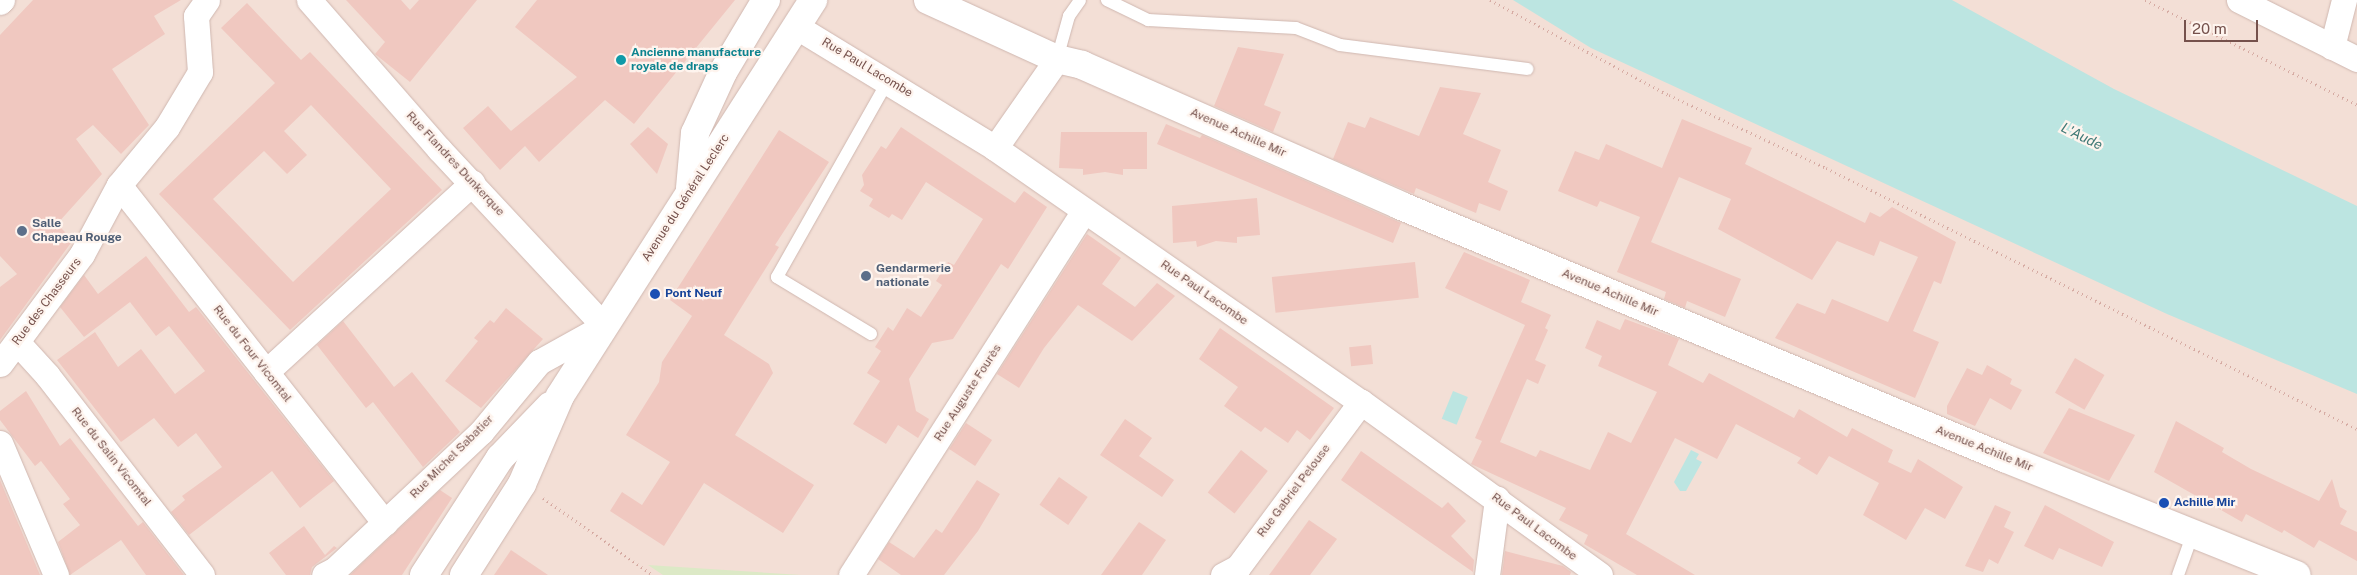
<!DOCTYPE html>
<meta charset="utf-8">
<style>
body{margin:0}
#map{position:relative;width:2357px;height:575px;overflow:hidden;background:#fcefe7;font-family:"Public Sans",sans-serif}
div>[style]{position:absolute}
.residential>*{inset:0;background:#f3dfd6;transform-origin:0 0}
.green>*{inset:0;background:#dce9c6}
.water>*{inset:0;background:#bce5e1;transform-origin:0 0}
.building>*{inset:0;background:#f0c8c0;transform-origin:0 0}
.path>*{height:3px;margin-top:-1.5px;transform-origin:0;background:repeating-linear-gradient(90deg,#d6aba3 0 1px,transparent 0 5px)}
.roads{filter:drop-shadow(0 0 1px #cfb7b0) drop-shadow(0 0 1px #cfb7b0)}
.lane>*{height:12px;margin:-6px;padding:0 6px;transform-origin:6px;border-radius:6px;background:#fff}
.street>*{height:25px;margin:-12.5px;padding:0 12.5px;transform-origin:12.5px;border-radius:12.5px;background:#fff}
.secondary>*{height:28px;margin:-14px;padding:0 14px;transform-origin:14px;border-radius:14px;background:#fff}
.dots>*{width:14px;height:14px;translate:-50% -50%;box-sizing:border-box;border:2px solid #fef4ee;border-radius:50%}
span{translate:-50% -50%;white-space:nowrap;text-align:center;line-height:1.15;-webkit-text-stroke:4.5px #fef4ee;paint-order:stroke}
.culture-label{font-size:12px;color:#0d838f;font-weight:700}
.left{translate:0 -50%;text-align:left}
.street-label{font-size:12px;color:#75514c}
.service-label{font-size:12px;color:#4e5e75;font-weight:700}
.transit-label{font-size:12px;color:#164399;font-weight:700}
.water-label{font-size:14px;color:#407976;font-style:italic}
.scale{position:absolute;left:2184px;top:20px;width:74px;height:22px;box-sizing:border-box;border:2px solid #75514c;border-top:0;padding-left:6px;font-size:15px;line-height:18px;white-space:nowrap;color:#75514c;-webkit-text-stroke:4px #fef4ee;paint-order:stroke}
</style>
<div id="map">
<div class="residential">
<i style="left:0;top:0;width:2357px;height:575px"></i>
</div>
<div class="green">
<i style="clip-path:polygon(648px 565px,801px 575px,663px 575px)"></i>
</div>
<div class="water">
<i style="clip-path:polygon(1513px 0,1952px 0,2114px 89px,2357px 206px,2357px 394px,2167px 314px,1591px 48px)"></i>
<i style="left:1453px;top:391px;width:16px;height:30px;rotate:22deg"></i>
<i style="clip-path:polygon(1691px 450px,1699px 454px,1696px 459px,1702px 462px,1686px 491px,1680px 491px,1674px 482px)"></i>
</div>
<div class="building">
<i style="clip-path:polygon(33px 0,181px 0,154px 16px,165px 34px,112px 69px,149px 125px,121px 154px,93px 125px,76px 139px,102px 174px,57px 224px,73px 240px,0 340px,0 287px,17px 274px,0 256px,0 35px)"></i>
<i style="clip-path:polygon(346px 0,401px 0,410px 10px,419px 0,477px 0,410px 82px,375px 54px,385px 42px)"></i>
<i style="clip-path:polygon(537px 0,735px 0,634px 124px,605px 100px,539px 162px,525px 146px,500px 170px,463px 128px,488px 106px,511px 131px,577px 77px,515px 27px)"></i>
<i style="clip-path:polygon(evenodd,247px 3px,301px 60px,310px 52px,442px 190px,290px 330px,159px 194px,275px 83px,221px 28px,247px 3px,311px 105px,391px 189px,293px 282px,213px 199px,264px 151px,287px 174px,307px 155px,284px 131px,311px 105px)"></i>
<i style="clip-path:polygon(1238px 47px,1284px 54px,1264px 105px,1281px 112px,1273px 132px,1214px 106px)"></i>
<i style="clip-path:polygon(1440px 87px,1481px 93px,1463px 134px,1501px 150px,1488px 182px,1508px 191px,1500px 211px,1479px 203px,1476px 213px,1416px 188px,1414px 194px,1333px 159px,1348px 122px,1365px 128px,1370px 117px,1419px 136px)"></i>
<i style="clip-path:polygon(1682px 119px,1752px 148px,1745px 164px,1865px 223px,1870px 212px,1880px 217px,1892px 207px,1956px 242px,1941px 284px,1934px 281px,1913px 331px,1939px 342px,1915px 398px,1775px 338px,1797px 303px,1825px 314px,1832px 299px,1888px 322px,1918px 257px,1880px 241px,1874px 256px,1837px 241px,1812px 280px,1718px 229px,1731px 199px,1679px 177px,1651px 242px,1741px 279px,1725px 317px,1687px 301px,1685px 308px,1664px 299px,1666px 292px,1617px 272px,1640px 217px,1600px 201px,1597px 207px,1558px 191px,1575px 151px,1599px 160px,1606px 144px,1662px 168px)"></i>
<i style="clip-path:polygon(1166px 124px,1200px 138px,1202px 135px,1401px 223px,1393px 243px,1157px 144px)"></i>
<i style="clip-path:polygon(648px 127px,668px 144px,657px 174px,630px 144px)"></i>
<i style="clip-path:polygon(901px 127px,1015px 203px,1024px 191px,1047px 207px,1008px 269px,1001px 264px,953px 339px,932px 343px,909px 379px,916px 411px,929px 419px,918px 438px,898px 425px,886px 444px,853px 424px,880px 381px,867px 373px,881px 351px,875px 347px,888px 327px,893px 331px,907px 308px,921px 317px,942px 285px,936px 281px,948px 262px,954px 265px,983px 219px,926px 182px,902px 220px,892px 214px,889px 218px,869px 206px,873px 199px,860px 191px,864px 185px,862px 175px,881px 146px,886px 149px)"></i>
<i style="clip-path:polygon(779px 130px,829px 162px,775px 245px,779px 247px,724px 335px,769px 364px,773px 373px,735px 435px,814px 485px,783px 533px,704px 483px,664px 546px,610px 511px,622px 492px,642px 505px,670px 462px,626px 435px,659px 382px,662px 362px,692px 316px,670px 300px)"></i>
<i style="clip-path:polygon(1061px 132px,1147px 132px,1147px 169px,1123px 169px,1123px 175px,1105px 172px,1083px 175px,1083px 169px,1059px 168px)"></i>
<i style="clip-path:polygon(1257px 198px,1260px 235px,1237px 237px,1237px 243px,1216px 241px,1197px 247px,1196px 241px,1173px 243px,1172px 206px)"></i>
<i style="clip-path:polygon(1087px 234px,1121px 258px,1102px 284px,1135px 307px,1157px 283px,1175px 296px,1132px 341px,1078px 305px,1044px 348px,1019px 388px,997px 374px)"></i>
<i style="clip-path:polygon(1464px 252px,1530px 280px,1521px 302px,1551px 315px,1545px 328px,1548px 330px,1535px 360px,1546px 365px,1538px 384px,1527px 379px,1500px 442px,1536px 457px,1540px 450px,1590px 470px,1608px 432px,1631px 443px,1657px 392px,1598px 366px,1602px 356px,1585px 348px,1597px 320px,1620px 330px,1625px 319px,1679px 339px,1668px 365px,1703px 383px,1709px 373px,1794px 418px,1799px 409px,1847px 437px,1852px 428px,1893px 450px,1888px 462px,1911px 473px,1918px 459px,1963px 487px,1945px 519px,1925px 508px,1906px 540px,1863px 515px,1879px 483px,1829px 456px,1817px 475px,1797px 463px,1801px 458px,1736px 424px,1717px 459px,1675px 438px,1626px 534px,1695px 575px,1637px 575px,1584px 544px,1588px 535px,1559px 520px,1566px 508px,1471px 464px,1482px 441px,1475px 438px,1525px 325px,1445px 288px)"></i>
<i style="clip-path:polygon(146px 256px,189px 312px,196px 307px,334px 481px,300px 508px,272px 471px,189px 535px,171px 512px,185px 500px,182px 496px,222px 467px,196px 433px,178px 447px,154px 418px,121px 442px,57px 360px,95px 332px,118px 367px,141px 349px,175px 394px,205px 371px,169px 326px,156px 336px,130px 302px,84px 337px,60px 307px,84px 275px,98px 294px)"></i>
<i style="left:1415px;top:262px;width:36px;height:144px;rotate:84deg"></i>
<i style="clip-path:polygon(506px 308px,543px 339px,481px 408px,445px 381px,478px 341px,474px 338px,490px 320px,494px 323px)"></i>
<i style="clip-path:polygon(343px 321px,394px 387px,412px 372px,460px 432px,423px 467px,373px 402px,366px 408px,317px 345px)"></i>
<i style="clip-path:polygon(1220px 328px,1334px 408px,1310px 440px,1297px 430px,1288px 443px,1265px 427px,1261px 432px,1224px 406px,1238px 387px,1199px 359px)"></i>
<i style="left:1371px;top:345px;width:19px;height:22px;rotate:84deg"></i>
<i style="left:2075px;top:358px;width:34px;height:40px;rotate:30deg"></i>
<i style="clip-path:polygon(1987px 365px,2012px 379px,2010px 384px,2022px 390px,2011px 410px,1990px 398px,1975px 426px,1947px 414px,1947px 406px,1967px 368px,1982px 375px)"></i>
<i style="clip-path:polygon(26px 391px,60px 446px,70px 438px,138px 526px,143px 522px,184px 575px,146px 575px,121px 540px,70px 575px,58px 542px,80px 525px,63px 504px,70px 499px,41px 461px,35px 466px,0 420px,0 411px)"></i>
<i style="clip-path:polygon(2069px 408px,2135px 435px,2109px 481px,2043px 453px)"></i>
<i style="clip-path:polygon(1125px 419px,1152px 438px,1139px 456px,1174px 480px,1162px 497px,1100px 455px)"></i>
<i style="clip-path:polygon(2176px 421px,2224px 448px,2222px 452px,2251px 469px,2319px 501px,2332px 479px,2340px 507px,2347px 511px,2340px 524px,2357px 532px,2357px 561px,2319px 540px,2314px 548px,2284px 530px,2282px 533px,2246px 514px,2242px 522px,2154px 472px)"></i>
<i style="left:966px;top:423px;width:31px;height:31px;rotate:33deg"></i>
<i style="left:1241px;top:450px;width:34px;height:54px;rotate:38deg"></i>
<i style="clip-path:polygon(1361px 451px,1442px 508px,1448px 502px,1466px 521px,1451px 536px,1474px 560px,1473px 572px,1341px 480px)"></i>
<i style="left:1059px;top:477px;width:35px;height:34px;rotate:35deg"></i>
<i style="clip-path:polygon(0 480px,40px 575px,0 575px)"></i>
<i style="clip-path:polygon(977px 480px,1000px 494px,978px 531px,944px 575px,901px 575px,878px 559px,889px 542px,914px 558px,936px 529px,942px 533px)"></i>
<i style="clip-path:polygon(440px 490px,452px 498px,402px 575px,350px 575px)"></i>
<i style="clip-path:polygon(1995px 505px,2011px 512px,2004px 527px,2014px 532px,1998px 564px,1989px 559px,1983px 572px,1965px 566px)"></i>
<i style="clip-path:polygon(2045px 505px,2114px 542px,2102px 567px,2059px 548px,2053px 560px,2024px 546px)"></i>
<i style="clip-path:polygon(1309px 520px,1337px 539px,1310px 575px,1269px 575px)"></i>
<i style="clip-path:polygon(1139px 522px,1166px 540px,1142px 575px,1101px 575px)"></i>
<i style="clip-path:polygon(304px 526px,325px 555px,334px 546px,337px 548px,312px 567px,310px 575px,286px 575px,269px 553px)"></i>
<i style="clip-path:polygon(511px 550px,548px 575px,494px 575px)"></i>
<i style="clip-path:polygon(1505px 551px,1563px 566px,1571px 572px,1570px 575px,1502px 575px)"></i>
</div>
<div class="path">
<i style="left:1490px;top:0;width:203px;rotate:28deg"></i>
<i style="left:1669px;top:95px;width:173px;rotate:24.9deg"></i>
<i style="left:1826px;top:168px;width:592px;rotate:26.18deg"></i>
<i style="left:2145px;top:0;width:237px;rotate:26.3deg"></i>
<i style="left:543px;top:498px;width:134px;rotate:35deg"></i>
</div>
<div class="roads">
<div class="lane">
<i style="left:1107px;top:0;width:46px;rotate:26deg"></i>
<i style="left:1148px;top:20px;width:148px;rotate:3.1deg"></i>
<i style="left:1296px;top:28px;width:47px;rotate:21.1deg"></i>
<i style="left:1340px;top:45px;width:189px;rotate:7.3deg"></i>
<i style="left:1057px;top:59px;width:45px;rotate:-74.4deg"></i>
<i style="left:1069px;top:16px;width:19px;rotate:-55deg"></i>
<i style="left:871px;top:334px;width:110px;rotate:-148.8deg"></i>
<i style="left:777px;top:277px;width:225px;rotate:-60.5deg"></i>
<i style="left:2178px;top:575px;width:45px;rotate:-70.3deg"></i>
</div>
<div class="street">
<i style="left:309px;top:0;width:198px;rotate:48.9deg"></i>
<i style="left:439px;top:149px;width:242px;rotate:47deg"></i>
<i style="left:604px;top:326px;width:74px;rotate:151deg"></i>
<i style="left:539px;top:362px;width:91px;rotate:129.6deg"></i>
<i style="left:481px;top:432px;width:202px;rotate:136.8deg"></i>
<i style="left:334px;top:570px;width:11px;rotate:153deg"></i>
<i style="left:2239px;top:0;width:132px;rotate:26.6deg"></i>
<i style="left:0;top:2px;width:3px;rotate:-45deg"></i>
<i style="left:797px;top:27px;width:232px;rotate:31.4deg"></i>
<i style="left:995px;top:148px;width:446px;rotate:34.8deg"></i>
<i style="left:1361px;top:402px;width:295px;rotate:35.9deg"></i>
<i style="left:2332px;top:47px;width:49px;rotate:-75.7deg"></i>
<i style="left:995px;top:148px;width:108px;rotate:-55.1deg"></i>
<i style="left:119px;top:185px;width:430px;rotate:51.8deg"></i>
<i style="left:17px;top:342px;width:45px;rotate:47.7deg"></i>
<i style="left:47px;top:375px;width:253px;rotate:52.2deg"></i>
<i style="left:0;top:364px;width:137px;rotate:-53.3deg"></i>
<i style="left:82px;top:254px;width:78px;rotate:-61.8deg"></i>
<i style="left:119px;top:185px;width:75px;rotate:-50.4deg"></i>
<i style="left:167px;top:127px;width:64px;rotate:-59deg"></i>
<i style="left:200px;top:72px;width:56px;rotate:-94.1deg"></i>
<i style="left:196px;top:16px;width:19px;rotate:-55deg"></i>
<i style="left:266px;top:372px;width:280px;rotate:-42.5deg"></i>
<i style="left:0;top:443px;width:143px;rotate:67deg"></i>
<i style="left:851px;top:575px;width:432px;rotate:-57.4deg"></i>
<i style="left:1223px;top:575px;width:17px;rotate:-28deg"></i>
<i style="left:1238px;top:567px;width:206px;rotate:-53.3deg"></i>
<i style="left:1487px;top:575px;width:77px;rotate:-82.5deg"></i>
</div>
<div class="secondary">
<i style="left:928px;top:0;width:142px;rotate:24.6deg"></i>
<i style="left:1057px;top:59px;width:26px;rotate:13deg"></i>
<i style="left:1082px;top:65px;width:347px;rotate:23.8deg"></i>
<i style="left:1399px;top:205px;width:656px;rotate:22.69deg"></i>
<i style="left:2004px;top:458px;width:315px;rotate:21.8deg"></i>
<i style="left:690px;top:188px;width:55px;rotate:-84.8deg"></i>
<i style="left:695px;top:133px;width:67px;rotate:-65.3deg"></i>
<i style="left:723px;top:72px;width:84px;rotate:-59.2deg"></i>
<i style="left:424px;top:575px;width:140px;rotate:-57deg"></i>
<i style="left:500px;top:458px;width:72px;rotate:-46.1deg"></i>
<i style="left:464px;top:575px;width:108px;rotate:-57.5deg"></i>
<i style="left:522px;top:484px;width:96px;rotate:-66.6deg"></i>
<i style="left:560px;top:396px;width:470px;rotate:-57.4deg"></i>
</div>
</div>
<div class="dots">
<i style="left:621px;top:60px;background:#0f9aa8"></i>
<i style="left:22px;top:231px;background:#5c6f8a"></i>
<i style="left:866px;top:276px;background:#5c6f8a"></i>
<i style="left:655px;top:294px;background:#1a4fb4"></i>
<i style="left:2164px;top:503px;background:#1a4fb4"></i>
</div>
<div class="culture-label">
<span class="left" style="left:631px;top:60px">Ancienne manufacture<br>royale de draps</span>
</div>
<div class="street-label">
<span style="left:867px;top:68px;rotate:31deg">Rue Paul Lacombe</span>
<span style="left:1238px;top:133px;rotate:24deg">Avenue Achille Mir</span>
<span style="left:455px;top:164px;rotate:47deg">Rue Flandres Dunkerque</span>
<span style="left:686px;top:198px;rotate:-57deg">Avenue du Général Leclerc</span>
<span style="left:1204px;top:293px;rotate:35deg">Rue Paul Lacombe</span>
<span style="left:1610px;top:293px;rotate:23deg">Avenue Achille Mir</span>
<span style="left:47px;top:302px;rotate:-53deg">Rue des Chasseurs</span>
<span style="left:252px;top:354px;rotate:52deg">Rue du Four Vicomtal</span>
<span style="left:968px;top:393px;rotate:-57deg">Rue Auguste Fourès</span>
<span style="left:1984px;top:449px;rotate:22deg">Avenue Achille Mir</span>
<span style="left:111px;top:457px;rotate:52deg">Rue du Salin Vicomtal</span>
<span style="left:452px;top:457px;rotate:-45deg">Rue Michel Sabatier</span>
<span style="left:1294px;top:491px;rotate:-53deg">Rue Gabriel Pelouse</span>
<span style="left:1534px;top:527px;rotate:37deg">Rue Paul Lacombe</span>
</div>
<div class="service-label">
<span class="left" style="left:32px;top:231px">Salle<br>Chapeau Rouge</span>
<span class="left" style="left:876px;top:276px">Gendarmerie<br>nationale</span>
</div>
<div class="transit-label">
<span class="left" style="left:665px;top:294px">Pont Neuf</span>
<span class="left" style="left:2174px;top:503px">Achille Mir</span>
</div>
<div class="water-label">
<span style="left:2082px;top:136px;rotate:26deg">L'Aude</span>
</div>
<div class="scale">20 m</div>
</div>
